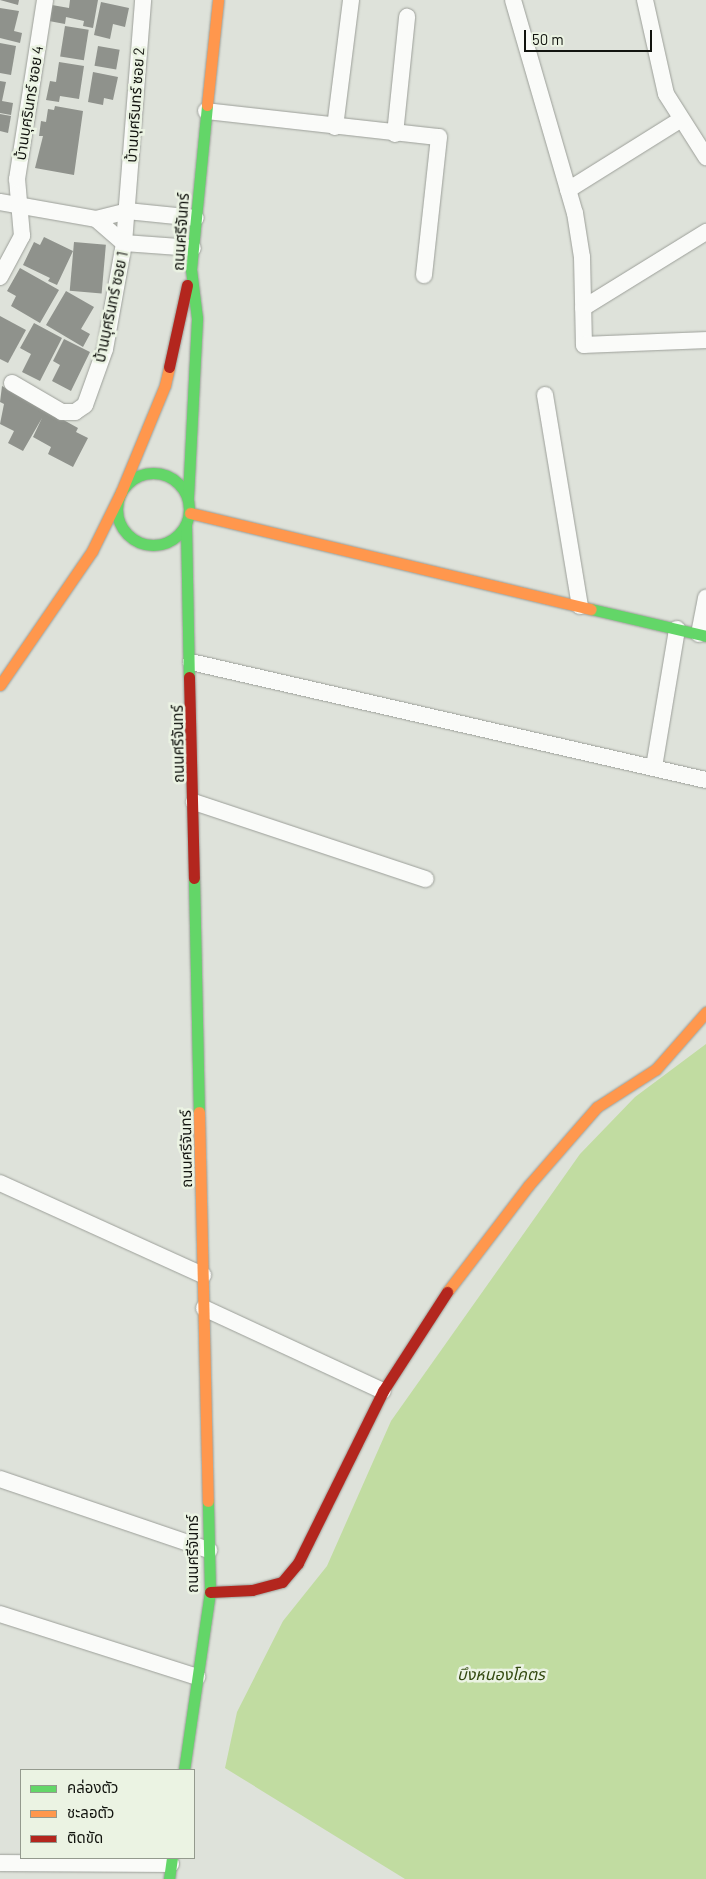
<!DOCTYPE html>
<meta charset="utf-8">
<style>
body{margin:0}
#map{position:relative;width:706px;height:1879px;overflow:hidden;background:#dee2da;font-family:Barlow,"Noto Sans Thai",sans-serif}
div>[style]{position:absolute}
.water>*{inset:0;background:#c1dca1}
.building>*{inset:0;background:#8f928c;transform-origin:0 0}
.roads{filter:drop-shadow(0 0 1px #9c9f99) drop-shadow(0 0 1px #9c9f99)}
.street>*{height:16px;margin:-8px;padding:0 8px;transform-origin:8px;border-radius:8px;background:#fafbf9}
.fast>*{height:11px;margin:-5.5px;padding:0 5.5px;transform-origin:5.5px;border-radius:5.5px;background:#63d668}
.fast>.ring{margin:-5.5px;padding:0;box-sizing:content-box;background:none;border:11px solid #63d668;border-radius:50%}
.slow>*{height:11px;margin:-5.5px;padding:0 5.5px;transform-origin:5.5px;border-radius:5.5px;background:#ff974d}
.jam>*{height:11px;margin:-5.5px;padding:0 5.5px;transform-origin:5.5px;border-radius:5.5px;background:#b3261e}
span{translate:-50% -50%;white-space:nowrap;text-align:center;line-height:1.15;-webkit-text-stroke:5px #ebf3e3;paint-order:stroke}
.street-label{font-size:15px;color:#12140f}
.water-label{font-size:16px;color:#334910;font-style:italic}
.legend{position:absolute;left:20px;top:1769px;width:175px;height:90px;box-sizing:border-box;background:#ebf3e3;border:1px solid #949a8e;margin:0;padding:6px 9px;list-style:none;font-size:15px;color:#12140f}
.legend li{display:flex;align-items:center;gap:10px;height:25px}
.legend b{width:25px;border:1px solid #949a8e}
.scale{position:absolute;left:524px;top:30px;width:128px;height:22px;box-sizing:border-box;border:2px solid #12140f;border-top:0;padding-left:6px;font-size:15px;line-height:18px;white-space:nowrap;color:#12140f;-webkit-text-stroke:4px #ebf3e3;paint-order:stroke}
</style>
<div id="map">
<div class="water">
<i style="clip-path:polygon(706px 1044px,706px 1879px,405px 1879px,225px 1768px,237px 1712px,283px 1621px,327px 1566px,391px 1421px,580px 1154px,635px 1097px)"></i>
</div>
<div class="building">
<i style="clip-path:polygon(0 0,19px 0,18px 5px)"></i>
<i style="clip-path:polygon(70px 0,98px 0,93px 28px,83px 26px,84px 21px,66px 17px,65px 24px,49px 21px,52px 5px,69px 8px)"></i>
<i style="clip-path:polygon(101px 2px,129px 8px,125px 27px,113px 24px,110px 39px,94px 35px)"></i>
<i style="clip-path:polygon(0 8px,19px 11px,14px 31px,22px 33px,20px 43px,0 38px)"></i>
<i style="left:65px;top:26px;width:24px;height:31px;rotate:9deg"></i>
<i style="clip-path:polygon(0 43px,16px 46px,11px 75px,0 73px)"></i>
<i style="left:98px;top:46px;width:22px;height:20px;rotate:10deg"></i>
<i style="clip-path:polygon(59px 62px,84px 66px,79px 99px,60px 96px,59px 102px,46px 100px,50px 81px,56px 82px)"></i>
<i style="clip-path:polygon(93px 72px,118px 77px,113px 100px,104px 98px,103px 105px,88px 102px)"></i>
<i style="clip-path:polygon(0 81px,6px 82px,2px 101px,13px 103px,11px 115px,0 113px)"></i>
<i style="clip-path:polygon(55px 106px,83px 111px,74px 175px,35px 168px,43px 136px,39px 136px,41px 121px,46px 122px,48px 109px,54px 110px)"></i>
<i style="clip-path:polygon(0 114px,11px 116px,8px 133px,0 131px)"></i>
<i style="clip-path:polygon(44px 237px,73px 251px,57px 285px,48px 281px,50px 278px,23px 265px,34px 242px,40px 245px)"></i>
<i style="left:74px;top:242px;width:32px;height:49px;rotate:5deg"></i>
<i style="clip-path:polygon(20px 268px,59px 290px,40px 323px,11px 306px,16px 296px,7px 291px)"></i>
<i style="clip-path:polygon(66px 291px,94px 307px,81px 329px,90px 334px,83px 347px,46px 325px)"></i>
<i style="clip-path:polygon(0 316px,26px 330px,8px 363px,0 359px)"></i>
<i style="clip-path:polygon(34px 323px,62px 338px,40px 381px,22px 372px,31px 354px,20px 348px)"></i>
<i style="clip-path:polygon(64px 339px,90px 352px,71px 391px,52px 381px,60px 365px,53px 361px)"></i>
<i style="clip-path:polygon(2px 386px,78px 428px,76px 432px,88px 438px,73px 467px,48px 454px,51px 447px,33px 437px,42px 418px,23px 451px,8px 443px,14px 431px,0 424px,4px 404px,0 402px)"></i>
</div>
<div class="roads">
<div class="street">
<i style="left:513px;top:0;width:222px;rotate:73.8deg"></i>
<i style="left:575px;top:213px;width:45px;rotate:81deg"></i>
<i style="left:582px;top:257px;width:88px;rotate:88.7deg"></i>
<i style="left:584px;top:345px;width:122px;rotate:-2.3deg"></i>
<i style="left:645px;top:0;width:96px;rotate:77.4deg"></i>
<i style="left:666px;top:94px;width:75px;rotate:57.6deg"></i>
<i style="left:206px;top:111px;width:234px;rotate:6.4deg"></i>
<i style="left:439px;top:137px;width:139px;rotate:96.2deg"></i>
<i style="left:335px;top:127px;width:128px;rotate:-82.8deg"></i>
<i style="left:395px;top:134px;width:118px;rotate:-84.1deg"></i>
<i style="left:568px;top:190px;width:132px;rotate:-32deg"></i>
<i style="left:0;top:202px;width:97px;rotate:10deg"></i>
<i style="left:96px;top:219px;width:32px;rotate:-14deg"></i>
<i style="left:127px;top:211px;width:69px;rotate:5.8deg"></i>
<i style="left:96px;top:219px;width:37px;rotate:41deg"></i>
<i style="left:124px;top:243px;width:69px;rotate:4.1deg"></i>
<i style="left:0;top:277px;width:47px;rotate:-61.8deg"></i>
<i style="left:22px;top:236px;width:57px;rotate:-95deg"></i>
<i style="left:17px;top:179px;width:181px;rotate:-81.1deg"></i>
<i style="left:583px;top:308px;width:145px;rotate:-31.7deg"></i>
<i style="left:12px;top:383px;width:58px;rotate:30.1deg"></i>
<i style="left:62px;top:412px;width:13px"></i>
<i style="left:75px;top:412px;width:12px;rotate:-35deg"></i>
<i style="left:85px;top:405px;width:59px;rotate:-70.3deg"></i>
<i style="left:105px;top:349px;width:108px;rotate:-79.8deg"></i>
<i style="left:124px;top:243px;width:244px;rotate:-85.5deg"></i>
<i style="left:545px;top:395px;width:214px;rotate:80.6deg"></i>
<i style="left:699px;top:634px;width:37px;rotate:-79deg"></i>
<i style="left:191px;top:662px;width:528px;rotate:12.91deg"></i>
<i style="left:654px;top:767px;width:140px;rotate:-80.5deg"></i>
<i style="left:194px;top:802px;width:244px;rotate:18.4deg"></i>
<i style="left:0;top:1183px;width:223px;rotate:24.4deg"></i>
<i style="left:204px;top:1308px;width:197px;rotate:24.9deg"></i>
<i style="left:0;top:1479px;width:221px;rotate:18.8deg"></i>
<i style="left:0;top:1614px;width:207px;rotate:17.7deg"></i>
<i style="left:0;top:1863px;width:171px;rotate:0.3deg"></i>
</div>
<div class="fast">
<i class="ring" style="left:117px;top:473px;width:61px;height:61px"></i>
<i style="left:188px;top:497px;width:179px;rotate:-87.1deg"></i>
<i style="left:197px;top:318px;width:49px;rotate:-97deg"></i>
<i style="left:191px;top:269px;width:165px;rotate:-84.4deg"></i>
<i style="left:186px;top:526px;width:151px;rotate:88.9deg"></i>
<i style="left:591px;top:609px;width:118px;rotate:13.2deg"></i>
<i style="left:194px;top:878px;width:234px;rotate:88.8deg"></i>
<i style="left:184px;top:1770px;width:180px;rotate:-81.7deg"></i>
<i style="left:210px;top:1592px;width:91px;rotate:-91.3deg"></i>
<i style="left:169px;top:1879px;width:21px;rotate:-82deg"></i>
</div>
<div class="slow">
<i style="left:207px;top:105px;width:106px;rotate:-84deg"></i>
<i style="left:190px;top:513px;width:412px;rotate:13.5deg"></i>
<i style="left:0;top:685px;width:163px;rotate:-55.5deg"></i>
<i style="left:92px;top:551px;width:66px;rotate:-63.8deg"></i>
<i style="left:121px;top:492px;width:116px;rotate:-67.6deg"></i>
<i style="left:165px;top:385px;width:18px;rotate:-77deg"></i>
<i style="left:199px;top:1112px;width:389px;rotate:88.7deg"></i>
<i style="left:447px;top:1292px;width:133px;rotate:-52.6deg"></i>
<i style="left:528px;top:1186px;width:105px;rotate:-48.9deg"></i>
<i style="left:597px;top:1107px;width:70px;rotate:-32.8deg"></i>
<i style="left:656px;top:1069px;width:76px;rotate:-48.7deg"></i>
</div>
<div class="jam">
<i style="left:169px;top:367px;width:84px;rotate:-77.6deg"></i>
<i style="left:189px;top:677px;width:201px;rotate:88.6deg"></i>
<i style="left:210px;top:1592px;width:42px;rotate:-2.7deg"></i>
<i style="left:252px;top:1590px;width:31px;rotate:-15deg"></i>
<i style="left:282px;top:1582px;width:25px;rotate:-50deg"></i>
<i style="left:298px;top:1563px;width:192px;rotate:-63.7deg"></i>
<i style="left:383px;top:1391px;width:118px;rotate:-57.1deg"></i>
</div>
</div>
<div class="street-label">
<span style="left:29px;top:103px;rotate:-81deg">บ้านบุศรินทร์ ซอย 4</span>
<span style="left:135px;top:105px;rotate:-86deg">บ้านบุศรินทร์ ซอย 2</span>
<span style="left:181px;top:232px;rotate:-86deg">ถนนศรีจันทร์</span>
<span style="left:111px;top:307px;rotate:-78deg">บ้านบุศรินทร์ ซอย 1</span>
<span style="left:178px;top:744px;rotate:-91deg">ถนนศรีจันทร์</span>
<span style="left:186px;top:1149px;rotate:-91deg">ถนนศรีจันทร์</span>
<span style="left:193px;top:1554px;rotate:-90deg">ถนนศรีจันทร์</span>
</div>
<div class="water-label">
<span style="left:501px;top:1674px">บึงหนองโคตร</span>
</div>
<ul class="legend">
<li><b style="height:6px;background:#63d668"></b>คล่องตัว</li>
<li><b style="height:6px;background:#ff974d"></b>ชะลอตัว</li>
<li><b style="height:6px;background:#b3261e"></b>ติดขัด</li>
</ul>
<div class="scale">50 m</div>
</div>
